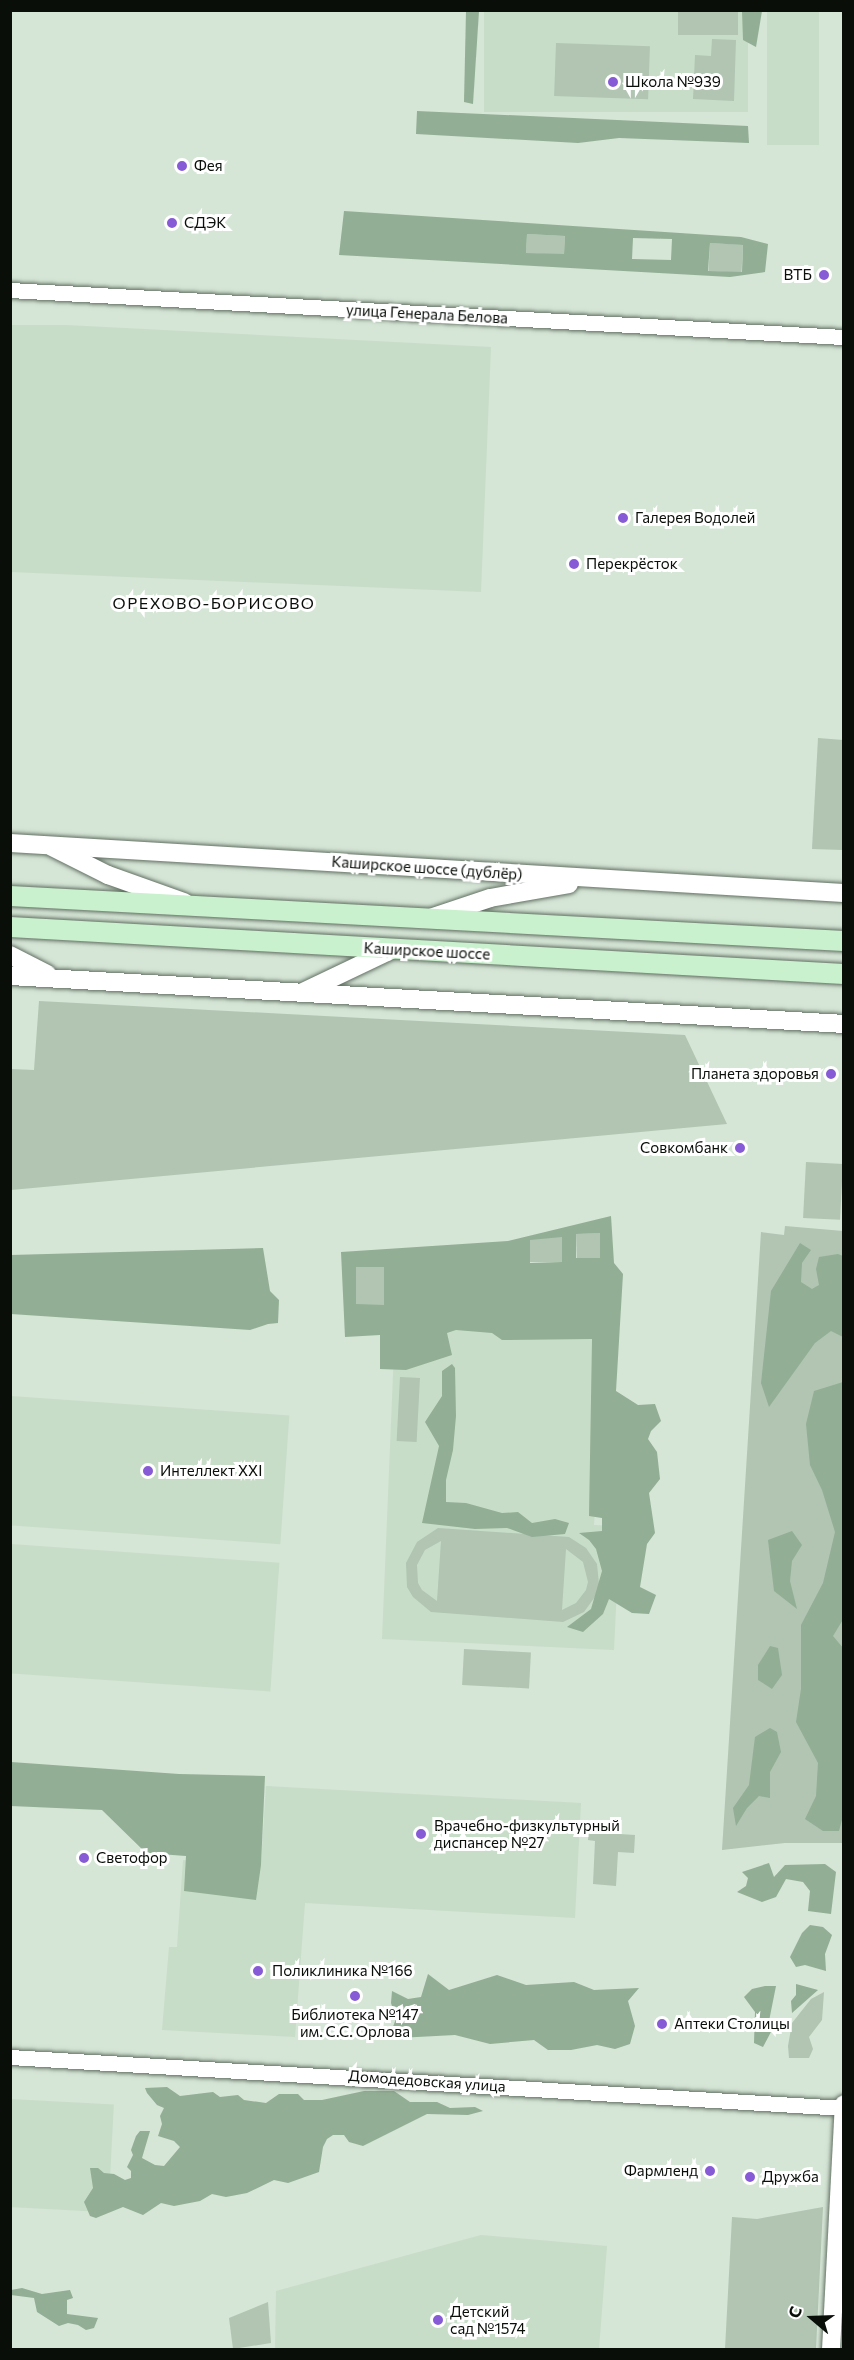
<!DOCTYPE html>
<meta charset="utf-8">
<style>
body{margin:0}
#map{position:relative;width:854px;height:2360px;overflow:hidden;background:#d5e5d6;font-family:Commissioner,sans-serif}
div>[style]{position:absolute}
.built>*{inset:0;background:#c7ddc8;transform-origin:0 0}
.green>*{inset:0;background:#b1c5b2;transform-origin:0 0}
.forest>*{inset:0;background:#92ae94}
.roads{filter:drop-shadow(0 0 2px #627063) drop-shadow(0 0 2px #627063)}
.tertiary>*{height:15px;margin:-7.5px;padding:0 7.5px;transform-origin:7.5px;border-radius:7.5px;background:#fff}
.secondary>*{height:18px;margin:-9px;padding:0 9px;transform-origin:9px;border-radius:9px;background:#fff}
.primary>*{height:20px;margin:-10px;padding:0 10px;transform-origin:10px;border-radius:10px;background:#c9f1cd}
.dots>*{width:16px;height:16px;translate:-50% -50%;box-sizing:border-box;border:3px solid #fff;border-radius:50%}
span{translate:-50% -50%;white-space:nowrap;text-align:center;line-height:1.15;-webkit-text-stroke:6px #fff;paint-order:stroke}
.poi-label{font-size:15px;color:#090e09}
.left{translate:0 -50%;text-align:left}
.right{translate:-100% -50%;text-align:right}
.street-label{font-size:15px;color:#090e09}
.neighbourhood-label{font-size:16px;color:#090e09;letter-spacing:1.5px}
.frame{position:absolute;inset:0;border:12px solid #090e09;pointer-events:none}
.north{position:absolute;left:782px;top:2288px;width:60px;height:60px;-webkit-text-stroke:4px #fff;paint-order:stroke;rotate:289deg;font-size:16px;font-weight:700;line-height:24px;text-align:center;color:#090e09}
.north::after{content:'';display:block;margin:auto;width:21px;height:27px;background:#090e09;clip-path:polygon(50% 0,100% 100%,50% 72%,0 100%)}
</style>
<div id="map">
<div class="built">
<i style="left:484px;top:11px;width:264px;height:101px"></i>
<i style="left:767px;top:11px;width:52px;height:134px"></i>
<i style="clip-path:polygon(11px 325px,66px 325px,491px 347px,481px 592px,11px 572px)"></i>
<i style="clip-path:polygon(608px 1282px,594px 1525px,620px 1526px,614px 1650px,382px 1639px,396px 1303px)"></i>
<i style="left:11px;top:1396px;width:279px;height:129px;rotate:4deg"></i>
<i style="left:11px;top:1544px;width:269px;height:129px;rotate:4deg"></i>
<i style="clip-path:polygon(266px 1786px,581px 1803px,575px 1918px,305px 1903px,295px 2037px,162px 2030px,169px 1947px,177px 1947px,183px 1860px,261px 1865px)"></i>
<i style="left:10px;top:2099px;width:104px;height:108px;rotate:3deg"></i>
<i style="clip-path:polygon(481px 2235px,607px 2246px,599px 2349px,275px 2349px,276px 2291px)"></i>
</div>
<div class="green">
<i style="left:678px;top:11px;width:60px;height:24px"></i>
<i style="clip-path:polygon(712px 39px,736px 40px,734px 101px,693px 99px,695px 55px,711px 56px)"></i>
<i style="left:556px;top:43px;width:94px;height:53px;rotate:2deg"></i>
<i style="left:527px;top:234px;width:38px;height:19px;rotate:3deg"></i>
<i style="left:710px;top:243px;width:33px;height:28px;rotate:3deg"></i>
<i style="clip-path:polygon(818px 738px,843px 740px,843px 850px,812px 849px)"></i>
<i style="clip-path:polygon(39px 1001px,685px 1035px,727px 1124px,11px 1190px,11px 1069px,34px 1070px)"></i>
<i style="left:806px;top:1162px;width:37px;height:56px;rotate:3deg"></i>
<i style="clip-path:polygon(785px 1226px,843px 1231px,842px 1843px,785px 1843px,722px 1850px,761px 1232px,784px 1235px)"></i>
<i style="left:600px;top:1233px;width:25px;height:24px;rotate:88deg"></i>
<i style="left:562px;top:1237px;width:25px;height:32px;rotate:90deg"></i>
<i style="left:356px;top:1267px;width:28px;height:38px"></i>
<i style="left:400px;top:1377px;width:20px;height:64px;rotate:3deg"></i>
<i style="clip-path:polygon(evenodd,438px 1528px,569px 1537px,586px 1548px,597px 1564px,599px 1584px,597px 1594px,584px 1612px,563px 1622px,431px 1612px,413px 1597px,407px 1587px,406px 1563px,417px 1542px,438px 1528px,441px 1541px,437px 1601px,422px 1590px,418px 1583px,417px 1565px,425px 1550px,441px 1541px,438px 1528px,566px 1549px,583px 1562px,588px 1582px,586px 1590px,576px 1603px,562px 1610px,566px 1549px)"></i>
<i style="left:464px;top:1649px;width:67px;height:36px;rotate:3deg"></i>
<i style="clip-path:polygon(597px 1820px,605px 1820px,604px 1833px,635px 1835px,634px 1853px,618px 1852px,616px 1886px,593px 1884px,595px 1841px,588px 1840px,589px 1830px,596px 1830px)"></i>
<i style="clip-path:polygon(824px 1992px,822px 2020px,809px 2037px,813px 2049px,809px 2058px,789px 2058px,788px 2046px,792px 2023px,811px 1999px)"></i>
<i style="clip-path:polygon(823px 2207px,816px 2349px,725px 2349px,732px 2217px,757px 2219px)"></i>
<i style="clip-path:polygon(268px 2302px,271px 2343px,233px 2349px,229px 2318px)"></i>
</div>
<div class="forest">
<i style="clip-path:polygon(466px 11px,479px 11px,473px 104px,464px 102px)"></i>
<i style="clip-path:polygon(742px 11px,762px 11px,756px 47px,743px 40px)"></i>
<i style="clip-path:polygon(417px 111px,748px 126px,749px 143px,619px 138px,578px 143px,416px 134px)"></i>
<i style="clip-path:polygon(evenodd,344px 211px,741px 237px,768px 244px,765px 272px,730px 277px,339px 255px,344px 211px,527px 234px,565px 236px,564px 254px,526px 253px,527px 234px,344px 211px,633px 238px,672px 239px,671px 260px,632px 259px,633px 238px,344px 211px,710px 243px,743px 245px,742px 272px,708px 271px,710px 243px)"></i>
<i style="clip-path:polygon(evenodd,611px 1216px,614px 1263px,623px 1274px,616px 1391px,638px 1405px,655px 1404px,661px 1421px,651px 1431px,648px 1439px,657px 1452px,660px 1479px,649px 1493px,655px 1533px,647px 1544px,640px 1587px,656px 1595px,649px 1614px,632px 1613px,609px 1599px,603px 1614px,583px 1632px,567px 1627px,591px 1609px,602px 1571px,596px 1549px,589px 1540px,579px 1533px,602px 1531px,602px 1518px,589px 1516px,592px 1339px,502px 1340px,492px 1333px,456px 1330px,447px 1333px,452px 1355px,406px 1370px,380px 1369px,380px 1335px,345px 1337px,341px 1252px,508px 1241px,611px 1216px,600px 1233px,600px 1258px,576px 1258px,576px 1234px,600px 1233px,611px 1216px,562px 1237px,562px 1262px,530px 1263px,530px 1240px,562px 1237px,611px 1216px,356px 1267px,384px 1267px,384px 1305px,356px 1304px,356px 1267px)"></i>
<i style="clip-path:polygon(800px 1243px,811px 1250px,802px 1263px,801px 1282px,812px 1289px,819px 1285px,816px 1269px,819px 1257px,838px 1254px,843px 1256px,843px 1337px,831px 1331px,815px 1343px,769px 1407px,761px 1383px,771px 1291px)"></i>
<i style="clip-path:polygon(263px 1248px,270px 1291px,279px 1300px,278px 1323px,268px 1324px,250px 1330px,11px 1314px,11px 1255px)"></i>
<i style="clip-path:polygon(452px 1364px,455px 1368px,456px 1416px,453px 1450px,446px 1480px,446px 1502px,466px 1503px,502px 1513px,518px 1512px,532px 1523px,555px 1519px,569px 1523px,565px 1534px,532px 1537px,507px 1528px,475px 1529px,422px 1523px,439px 1446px,425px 1422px,442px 1396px,442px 1371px)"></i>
<i style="clip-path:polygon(843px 1382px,844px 1618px,833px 1636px,844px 1649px,844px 1812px,839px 1831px,823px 1831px,805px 1819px,816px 1796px,818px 1763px,796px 1722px,801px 1689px,801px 1625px,823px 1583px,835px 1532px,822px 1490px,810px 1465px,806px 1424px,814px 1391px)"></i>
<i style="clip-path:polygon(792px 1531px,802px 1545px,792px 1561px,790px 1581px,797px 1609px,774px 1591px,768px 1540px)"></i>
<i style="clip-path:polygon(770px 1646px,778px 1648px,782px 1675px,772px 1689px,758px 1680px,758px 1665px)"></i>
<i style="clip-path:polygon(770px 1728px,777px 1732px,781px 1752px,770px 1772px,770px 1798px,759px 1796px,747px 1808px,736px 1826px,733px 1808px,749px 1785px,755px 1737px)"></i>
<i style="clip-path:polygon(11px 1762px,179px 1774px,265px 1776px,261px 1865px,256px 1900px,184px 1891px,186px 1856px,146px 1853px,102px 1810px,11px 1806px)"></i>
<i style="clip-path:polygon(769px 1863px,774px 1877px,785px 1865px,825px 1864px,836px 1872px,831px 1914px,808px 1911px,810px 1891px,803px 1882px,786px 1879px,776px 1897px,762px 1902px,737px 1892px,746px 1886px,748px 1878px,742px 1872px)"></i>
<i style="clip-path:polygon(810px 1925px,823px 1927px,832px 1935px,825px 1954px,826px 1971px,805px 1965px,796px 1967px,790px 1957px,802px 1933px)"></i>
<i style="clip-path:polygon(428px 1974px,449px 1990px,497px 1975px,526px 1985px,574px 1982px,594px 1990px,639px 1988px,628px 2001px,635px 2026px,630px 2044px,615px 2049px,597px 2045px,571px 2050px,548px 2050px,534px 2040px,490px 2044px,455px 2035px,398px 2038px,392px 2029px,396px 2019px,391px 2003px,392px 1991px,408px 1999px,421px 1997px)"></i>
<i style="clip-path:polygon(796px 1984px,818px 1990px,792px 2013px,791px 2001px,796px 1995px)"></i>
<i style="clip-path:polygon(765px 1986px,776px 1986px,769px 2021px,772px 2030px,763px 2047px,754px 2043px,755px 2012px,744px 1997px,752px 1989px)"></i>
<i style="clip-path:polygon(167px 2087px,180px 2096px,213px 2092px,220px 2097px,238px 2095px,244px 2100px,266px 2103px,279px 2094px,298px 2094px,304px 2100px,322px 2100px,364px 2091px,394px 2091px,410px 2102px,437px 2102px,450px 2108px,475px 2107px,483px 2111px,468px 2115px,427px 2114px,363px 2146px,349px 2142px,344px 2135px,333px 2135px,327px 2139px,323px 2147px,319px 2172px,288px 2183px,274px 2180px,247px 2193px,226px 2197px,212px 2194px,200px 2201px,174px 2206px,161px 2203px,143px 2215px,123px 2207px,96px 2218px,90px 2216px,84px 2202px,93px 2188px,90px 2168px,98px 2168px,104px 2173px,114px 2174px,125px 2180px,131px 2178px,131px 2171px,127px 2167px,133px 2155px,131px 2150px,136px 2136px,140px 2131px,150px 2131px,142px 2158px,155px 2165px,164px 2166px,180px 2147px,174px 2141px,158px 2136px,162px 2124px,160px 2116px,164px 2108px,157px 2105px,147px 2093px,145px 2088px)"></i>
<i style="clip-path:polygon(22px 2288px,42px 2294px,70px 2290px,73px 2298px,67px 2300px,67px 2314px,98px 2318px,94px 2328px,86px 2330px,78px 2325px,68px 2323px,59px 2326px,37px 2312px,34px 2298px,11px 2295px,11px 2290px)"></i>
</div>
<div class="roads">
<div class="tertiary">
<i style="left:10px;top:290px;width:835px;rotate:3.23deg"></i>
<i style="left:10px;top:2057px;width:836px;rotate:3.5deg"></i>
</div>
<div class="secondary">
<i style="left:10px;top:843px;width:835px;rotate:3.43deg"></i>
<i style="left:52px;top:847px;width:63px;rotate:26.6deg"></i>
<i style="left:108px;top:875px;width:81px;rotate:19.6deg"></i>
<i style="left:430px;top:918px;width:63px;rotate:-18.4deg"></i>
<i style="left:490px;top:898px;width:80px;rotate:-10deg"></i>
<i style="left:10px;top:955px;width:42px;rotate:27.2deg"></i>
<i style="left:10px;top:976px;width:835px;rotate:3.29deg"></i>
<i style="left:303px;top:992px;width:100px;rotate:-25.5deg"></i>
<i style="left:831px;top:2350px;width:246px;rotate:-87deg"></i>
</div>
<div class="primary">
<i style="left:10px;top:896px;width:835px;rotate:3.09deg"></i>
<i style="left:10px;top:927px;width:835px;rotate:3.23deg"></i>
</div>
</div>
<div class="dots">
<i style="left:613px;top:82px;background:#865bd5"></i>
<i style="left:182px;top:166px;background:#865bd5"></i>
<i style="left:172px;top:223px;background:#865bd5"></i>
<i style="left:824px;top:275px;background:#865bd5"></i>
<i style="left:623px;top:518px;background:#865bd5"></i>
<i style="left:574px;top:564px;background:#865bd5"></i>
<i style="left:831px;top:1074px;background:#865bd5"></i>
<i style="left:740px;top:1148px;background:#865bd5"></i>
<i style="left:148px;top:1471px;background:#865bd5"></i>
<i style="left:421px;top:1834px;background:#865bd5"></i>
<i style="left:84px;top:1858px;background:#865bd5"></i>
<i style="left:258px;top:1971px;background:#865bd5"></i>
<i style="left:355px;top:1996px;background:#865bd5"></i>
<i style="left:662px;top:2024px;background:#865bd5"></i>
<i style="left:710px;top:2171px;background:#865bd5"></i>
<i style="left:750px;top:2177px;background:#865bd5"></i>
<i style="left:438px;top:2320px;background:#865bd5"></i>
</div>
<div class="poi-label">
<span class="left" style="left:625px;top:82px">Школа №939</span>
<span class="left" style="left:194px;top:166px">Фея</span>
<span class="left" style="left:184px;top:223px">СДЭК</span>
<span class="right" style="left:812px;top:275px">ВТБ</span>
<span class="left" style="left:635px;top:518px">Галерея Водолей</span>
<span class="left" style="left:586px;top:564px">Перекрёсток</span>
<span class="right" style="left:819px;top:1074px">Планета здоровья</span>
<span class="right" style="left:728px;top:1148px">Совкомбанк</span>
<span class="left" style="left:160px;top:1471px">Интеллект XXI</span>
<span class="left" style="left:434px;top:1834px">Врачебно-физкультурный<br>диспансер №27</span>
<span class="left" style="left:96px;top:1858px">Светофор</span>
<span class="left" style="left:272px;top:1971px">Поликлиника №166</span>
<span style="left:355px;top:2023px">Библиотека №147<br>им. С.С. Орлова</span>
<span class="left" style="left:674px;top:2024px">Аптеки Столицы</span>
<span class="right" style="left:698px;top:2171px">Фармленд</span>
<span class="left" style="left:762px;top:2177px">Дружба</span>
<span class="left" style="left:450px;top:2320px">Детский<br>сад №1574</span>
</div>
<div class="street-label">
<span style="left:427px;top:314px;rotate:3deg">улица Генерала Белова</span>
<span style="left:427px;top:868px;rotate:4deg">Каширское шоссе (дублёр)</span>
<span style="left:427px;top:951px;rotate:3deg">Каширское шоссе</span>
<span style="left:427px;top:2081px;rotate:4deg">Домодедовская улица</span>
</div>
<div class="neighbourhood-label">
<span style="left:214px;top:603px">ОРЕХОВО-БОРИСОВО</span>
</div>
<div class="frame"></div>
<div class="north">С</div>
</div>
